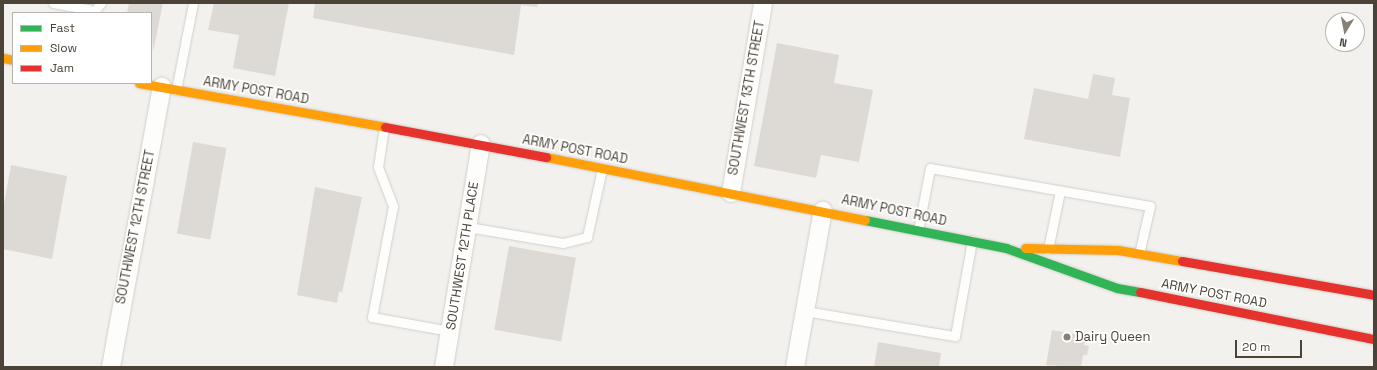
<!DOCTYPE html>
<style>
body{margin:0}
#map{position:relative;width:1377px;height:370px;overflow:hidden;background:#f3f1ed;font-family:"Space Grotesk",sans-serif}
div>[style]{position:absolute}
.building>*{inset:0;background:#dddad5;transform-origin:0 0}
.roads{filter:drop-shadow(0 0 1px #d1cfca) drop-shadow(0 0 1px #d1cfca)}
.lane>*{height:9px;margin:-4.5px;padding:0 4.5px;transform-origin:4.5px;border-radius:4.5px;background:#fdfdfc}
.street>*{height:18px;margin:-9px;padding:0 9px;transform-origin:9px;border-radius:9px;background:#fdfdfc}
.fast>*{height:9px;margin:-4.5px;padding:0 4.5px;transform-origin:4.5px;border-radius:4.5px;background:#30b455}
.slow>*{height:9px;margin:-4.5px;padding:0 4.5px;transform-origin:4.5px;border-radius:4.5px;background:#ff9f0a}
.jam>*{height:9px;margin:-4.5px;padding:0 4.5px;transform-origin:4.5px;border-radius:4.5px;background:#e5322d}
.dots>*{width:11px;height:11px;translate:-50% -50%;box-sizing:border-box;border:2px solid #fff;border-radius:50%}
span{translate:-50% -50%;white-space:nowrap;text-align:center;line-height:1.15;-webkit-text-stroke:3.5px #fff;paint-order:stroke}
.street-label{font-size:13px;color:#4b4337}
.poi-label{font-size:13px;color:#4b4337}
.left{translate:0 -50%;text-align:left}
.frame{position:absolute;inset:0;border:4px solid #4b4337;pointer-events:none}
.legend{position:absolute;left:12px;top:12px;width:140px;height:72px;box-sizing:border-box;background:#fff;border:1px solid #b7b4af;margin:0;padding:5px 7px;list-style:none;font-size:12px;color:#4b4337}
.legend li{display:flex;align-items:center;gap:8px;height:20px}
.legend b{width:20px;border:1px solid #b7b4af}
.north{position:absolute;left:1325px;top:12px;width:40px;height:40px;box-sizing:border-box;background:#fff;border:1px solid #b7b4af;border-radius:50%;rotate:190deg;font-size:11px;font-weight:700;line-height:16px;text-align:center;color:#4b4337}
.north::after{content:'';display:block;margin:auto;width:14px;height:18px;background:#868077;clip-path:polygon(50% 0,100% 100%,50% 72%,0 100%)}
.scale{position:absolute;left:1235px;top:340px;width:67px;height:18px;box-sizing:border-box;border:2px solid #4b4337;border-top:0;padding-left:5px;font-size:12px;line-height:14px;white-space:nowrap;color:#4b4337;-webkit-text-stroke:3px #fff;paint-order:stroke}
</style>
<div id="map">
<div class="building">
<i style="clip-path:polygon(129px 3px,163px 3px,153px 52px,151px 13px,127px 13px)"></i>
<i style="clip-path:polygon(214px 3px,289px 3px,275px 76px,233px 68px,239px 35px,208px 30px)"></i>
<i style="clip-path:polygon(315px 3px,538px 3px,537px 7px,521px 5px,514px 55px,313px 18px)"></i>
<i style="clip-path:polygon(777px 43px,839px 55px,834px 83px,873px 90px,859px 162px,821px 155px,816px 178px,754px 166px)"></i>
<i style="clip-path:polygon(1093px 74px,1115px 78px,1112px 95px,1130px 98px,1120px 157px,1024px 139px,1034px 88px,1088px 99px)"></i>
<i style="left:193px;top:142px;width:34px;height:93px;rotate:10deg"></i>
<i style="clip-path:polygon(11px 165px,67px 176px,52px 259px,3px 249px,3px 210px)"></i>
<i style="clip-path:polygon(315px 187px,362px 197px,342px 293px,339px 291px,337px 303px,297px 295px)"></i>
<i style="left:509px;top:246px;width:68px;height:85px;rotate:10deg"></i>
<i style="clip-path:polygon(1052px 330px,1086px 336px,1084px 345px,1089px 346px,1087px 355px,1083px 355px,1081px 367px,1046px 365px)"></i>
<i style="clip-path:polygon(878px 342px,941px 353px,939px 367px,874px 367px)"></i>
</div>
<div class="roads">
<div class="lane">
<i style="left:53px;top:3px;width:36px;rotate:10deg"></i>
<i style="left:88px;top:9px;width:7px;rotate:34deg"></i>
<i style="left:93px;top:12px;width:12px;rotate:-48deg"></i>
<i style="left:176px;top:90px;width:89px;rotate:-78.9deg"></i>
<i style="left:384px;top:127px;width:40px;rotate:98.5deg"></i>
<i style="left:378px;top:167px;width:42px;rotate:69deg"></i>
<i style="left:393px;top:206px;width:113px;rotate:100.7deg"></i>
<i style="left:372px;top:317px;width:79px;rotate:10.2deg"></i>
<i style="left:468px;top:227px;width:96px;rotate:9.6deg"></i>
<i style="left:563px;top:243px;width:25px;rotate:-14deg"></i>
<i style="left:587px;top:237px;width:70px;rotate:-77.6deg"></i>
<i style="left:918px;top:230px;width:63px;rotate:-79deg"></i>
<i style="left:930px;top:168px;width:223px;rotate:9.8deg"></i>
<i style="left:1150px;top:206px;width:49px;rotate:102.9deg"></i>
<i style="left:1048px;top:249px;width:59px;rotate:-78.3deg"></i>
<i style="left:805px;top:311px;width:152px;rotate:9.5deg"></i>
<i style="left:955px;top:336px;width:97px;rotate:-79.9deg"></i>
</div>
<div class="street">
<i style="left:731px;top:193px;width:193px;rotate:-80.4deg"></i>
<i style="left:111px;top:367px;width:285px;rotate:-79.7deg"></i>
<i style="left:444px;top:367px;width:226px;rotate:-80.6deg"></i>
<i style="left:795px;top:367px;width:159px;rotate:-79.9deg"></i>
</div>
<div class="fast">
<i style="left:865px;top:220px;width:144px;rotate:11.2deg"></i>
<i style="left:1006px;top:248px;width:118px;rotate:19.8deg"></i>
<i style="left:1117px;top:288px;width:23px;rotate:10deg"></i>
</div>
<div class="slow">
<i style="left:3px;top:58px;width:10px;rotate:11deg"></i>
<i style="left:139px;top:83px;width:250px;rotate:10.1deg"></i>
<i style="left:546px;top:157px;width:325px;rotate:11.2deg"></i>
<i style="left:1025px;top:248px;width:93px;rotate:1.2deg"></i>
<i style="left:1118px;top:250px;width:65px;rotate:9.8deg"></i>
</div>
<div class="jam">
<i style="left:385px;top:127px;width:164px;rotate:10.6deg"></i>
<i style="left:1182px;top:261px;width:195px;rotate:10deg"></i>
<i style="left:1140px;top:292px;width:239px;rotate:11.4deg"></i>
</div>
</div>
<div class="dots">
<i style="left:1067px;top:337px;background:#868077"></i>
</div>
<div class="street-label">
<span style="left:256px;top:91px;rotate:10deg">ARMY POST ROAD</span>
<span style="left:747px;top:98px;rotate:-80deg">SOUTHWEST 13TH STREET</span>
<span style="left:575px;top:150px;rotate:11deg">ARMY POST ROAD</span>
<span style="left:894px;top:211px;rotate:12deg">ARMY POST ROAD</span>
<span style="left:136px;top:227px;rotate:-79deg">SOUTHWEST 12TH STREET</span>
<span style="left:463px;top:256px;rotate:-81deg">SOUTHWEST 12TH PLACE</span>
<span style="left:1214px;top:294px;rotate:11deg">ARMY POST ROAD</span>
</div>
<div class="poi-label">
<span class="left" style="left:1075px;top:337px">Dairy Queen</span>
</div>
<div class="frame"></div>
<ul class="legend">
<li><b style="height:5px;background:#30b455"></b>Fast</li>
<li><b style="height:5px;background:#ff9f0a"></b>Slow</li>
<li><b style="height:5px;background:#e5322d"></b>Jam</li>
</ul>
<div class="north">N</div>
<div class="scale">20 m</div>
</div>
